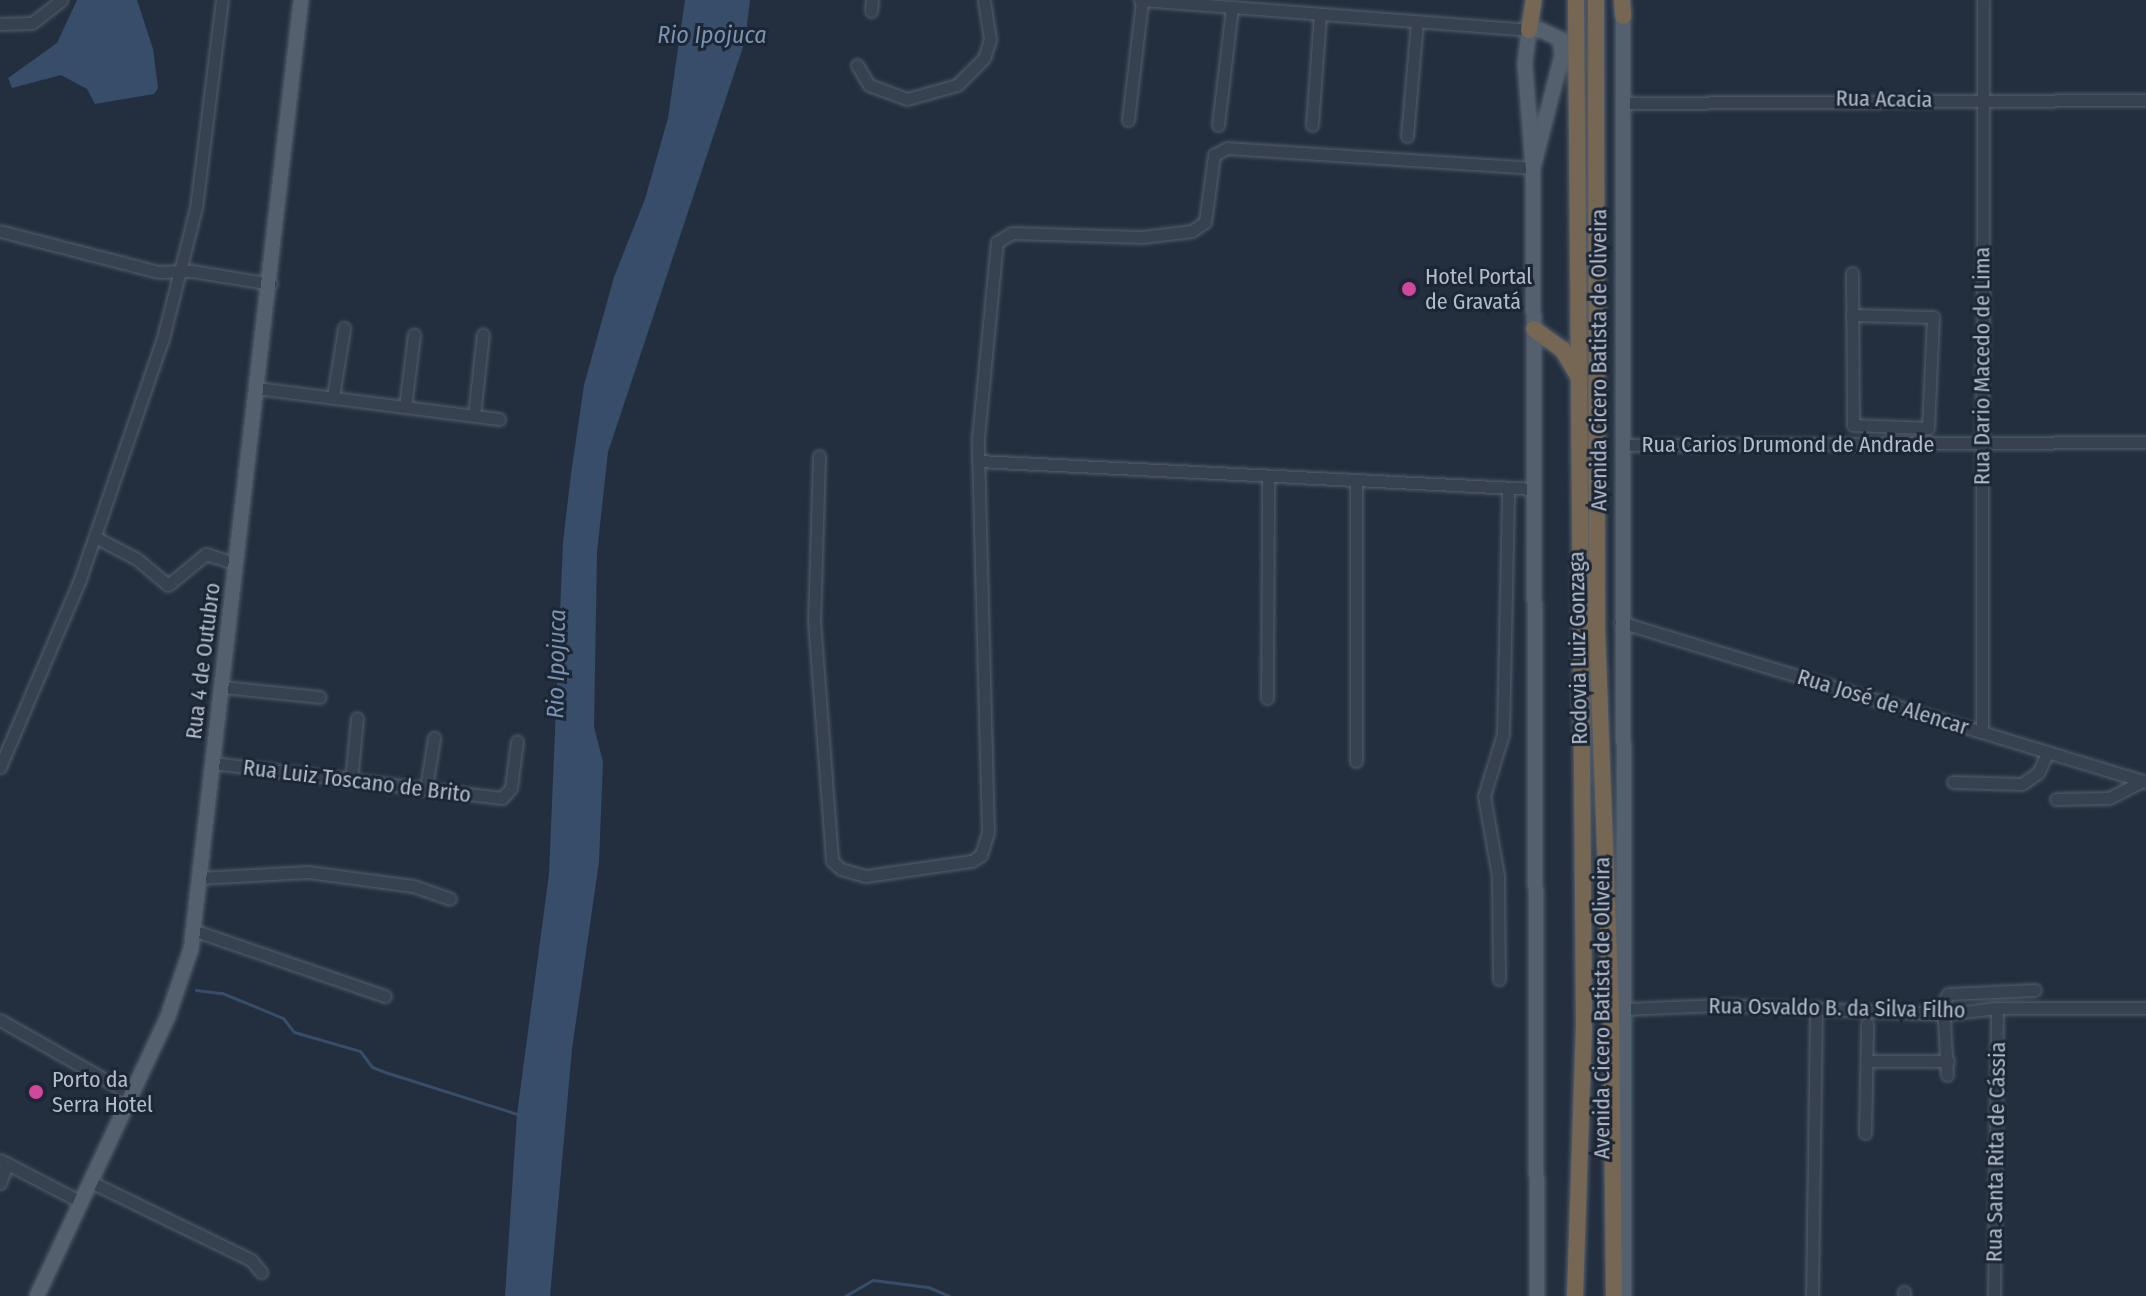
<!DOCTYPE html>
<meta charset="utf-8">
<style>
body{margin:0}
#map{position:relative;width:2146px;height:1296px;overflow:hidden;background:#232f3f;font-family:"Fira Sans Condensed",sans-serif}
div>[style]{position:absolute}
.water>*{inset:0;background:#374d69}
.stream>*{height:3px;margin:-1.5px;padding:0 1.5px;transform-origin:1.5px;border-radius:1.5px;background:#374d69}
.roads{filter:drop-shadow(0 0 2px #555f6d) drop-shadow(0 0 2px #555f6d)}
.minor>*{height:11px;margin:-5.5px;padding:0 5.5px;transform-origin:5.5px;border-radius:5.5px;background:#37414f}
.major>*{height:14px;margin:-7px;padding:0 7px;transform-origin:7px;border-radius:7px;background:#55606f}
.highway>*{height:16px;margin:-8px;padding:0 8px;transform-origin:8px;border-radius:8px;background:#756754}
.dots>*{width:22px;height:22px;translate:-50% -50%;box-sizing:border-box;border:4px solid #1c2634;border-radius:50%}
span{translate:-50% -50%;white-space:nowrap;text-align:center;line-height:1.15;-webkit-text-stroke:6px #1c2634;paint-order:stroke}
.street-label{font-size:22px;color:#b3bcca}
.poi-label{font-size:22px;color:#b3bcca}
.left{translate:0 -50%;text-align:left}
.water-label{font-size:24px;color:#7a93b2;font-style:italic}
</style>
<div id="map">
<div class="water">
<i style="clip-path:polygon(77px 0,137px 0,153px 49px,158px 88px,154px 94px,95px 104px,87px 89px,61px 75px,12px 88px,8px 78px,57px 43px)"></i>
<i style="clip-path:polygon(685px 0,750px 0,745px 41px,608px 452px,597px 552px,594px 727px,603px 762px,599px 862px,572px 1049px,550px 1296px,505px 1296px,517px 1114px,549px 874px,563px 542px,571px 474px,584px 385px,614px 277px,645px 199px,668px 118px)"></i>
</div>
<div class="stream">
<i style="left:196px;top:990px;width:26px;rotate:7deg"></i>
<i style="left:222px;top:993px;width:66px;rotate:22.3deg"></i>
<i style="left:283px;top:1018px;width:18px;rotate:52deg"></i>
<i style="left:294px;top:1032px;width:69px;rotate:16.1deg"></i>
<i style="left:360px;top:1051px;width:20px;rotate:53deg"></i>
<i style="left:372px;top:1067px;width:17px;rotate:21deg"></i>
<i style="left:388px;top:1073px;width:135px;rotate:17.6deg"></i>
<i style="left:845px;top:1296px;width:32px;rotate:-30deg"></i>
<i style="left:873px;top:1280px;width:55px;rotate:7.3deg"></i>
<i style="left:928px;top:1287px;width:23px;rotate:23deg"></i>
</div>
<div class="roads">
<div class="minor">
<i style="left:1140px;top:0;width:390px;rotate:4.4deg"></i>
<i style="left:871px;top:11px;width:11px;rotate:-85deg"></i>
<i style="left:0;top:24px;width:32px;rotate:-2deg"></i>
<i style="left:32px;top:23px;width:37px;rotate:-38deg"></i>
<i style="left:857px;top:65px;width:23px;rotate:59deg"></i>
<i style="left:869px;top:85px;width:40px;rotate:20.2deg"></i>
<i style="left:907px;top:99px;width:52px;rotate:-15.6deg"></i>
<i style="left:957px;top:85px;width:38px;rotate:-45deg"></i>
<i style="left:984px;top:58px;width:20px;rotate:-72deg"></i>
<i style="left:990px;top:39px;width:39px;rotate:-99deg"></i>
<i style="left:1622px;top:103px;width:524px;rotate:-0.33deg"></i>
<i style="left:1128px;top:120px;width:121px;rotate:-83.3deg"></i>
<i style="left:1218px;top:125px;width:119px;rotate:-83.2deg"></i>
<i style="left:1312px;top:125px;width:111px;rotate:-85.9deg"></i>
<i style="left:1407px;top:136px;width:114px;rotate:-85deg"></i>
<i style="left:0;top:231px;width:163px;rotate:14.5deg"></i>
<i style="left:158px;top:272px;width:34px;rotate:-2deg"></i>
<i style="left:192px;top:271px;width:80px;rotate:9.3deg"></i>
<i style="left:1852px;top:273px;width:149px;rotate:89.6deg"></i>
<i style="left:1853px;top:422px;width:3px;rotate:90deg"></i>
<i style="left:1853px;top:425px;width:75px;rotate:2.3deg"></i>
<i style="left:1928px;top:428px;width:111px;rotate:-87.4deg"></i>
<i style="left:1933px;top:317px;width:81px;rotate:-178.6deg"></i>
<i style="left:256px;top:388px;width:245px;rotate:7.3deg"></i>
<i style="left:333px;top:397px;width:70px;rotate:-80.9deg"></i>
<i style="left:405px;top:407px;width:73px;rotate:-82.9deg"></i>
<i style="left:474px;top:415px;width:81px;rotate:-83.7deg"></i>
<i style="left:1621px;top:445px;width:525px;rotate:-0.33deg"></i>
<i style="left:819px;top:456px;width:164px;rotate:91.7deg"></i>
<i style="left:814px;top:620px;width:242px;rotate:85.7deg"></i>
<i style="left:832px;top:861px;width:12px;rotate:42deg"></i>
<i style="left:841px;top:869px;width:26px;rotate:16deg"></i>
<i style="left:866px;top:876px;width:107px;rotate:-8.1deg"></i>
<i style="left:972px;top:861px;width:11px;rotate:-34deg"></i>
<i style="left:981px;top:855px;width:24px;rotate:-73deg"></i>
<i style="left:988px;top:832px;width:394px;rotate:-91.5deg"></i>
<i style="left:978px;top:438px;width:197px;rotate:-84.5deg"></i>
<i style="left:997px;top:242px;width:17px;rotate:-31deg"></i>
<i style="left:1012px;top:233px;width:130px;rotate:1.8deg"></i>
<i style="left:1142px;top:237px;width:50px;rotate:-6.8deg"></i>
<i style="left:1192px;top:231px;width:16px;rotate:-35deg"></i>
<i style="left:1205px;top:222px;width:68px;rotate:-82.3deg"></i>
<i style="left:1214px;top:155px;width:15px;rotate:-28deg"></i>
<i style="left:1227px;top:148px;width:307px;rotate:3.7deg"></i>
<i style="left:978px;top:461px;width:558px;rotate:2.88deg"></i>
<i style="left:1356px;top:481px;width:280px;rotate:90deg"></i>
<i style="left:95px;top:537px;width:47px;rotate:27.6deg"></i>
<i style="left:137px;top:559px;width:40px;rotate:40deg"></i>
<i style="left:168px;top:585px;width:49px;rotate:-39.2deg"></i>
<i style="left:206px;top:554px;width:32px;rotate:18deg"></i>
<i style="left:1620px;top:622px;width:550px;rotate:16.92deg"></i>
<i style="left:223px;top:687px;width:97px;rotate:5.9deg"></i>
<i style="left:1267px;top:698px;width:222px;rotate:-89.7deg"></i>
<i style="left:1982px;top:732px;width:732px;rotate:-89.92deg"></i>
<i style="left:213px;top:763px;width:291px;rotate:6.9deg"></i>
<i style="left:502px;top:798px;width:13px;rotate:-48deg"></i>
<i style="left:511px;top:788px;width:47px;rotate:-82.7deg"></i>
<i style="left:0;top:767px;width:204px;rotate:-66.9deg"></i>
<i style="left:80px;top:579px;width:255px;rotate:-71deg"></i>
<i style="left:163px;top:338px;width:134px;rotate:-75.8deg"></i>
<i style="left:196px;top:208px;width:210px;rotate:-82.9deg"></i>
<i style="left:351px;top:781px;width:63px;rotate:-84.6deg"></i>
<i style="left:1953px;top:782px;width:69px;rotate:1.7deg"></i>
<i style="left:2022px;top:784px;width:19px;rotate:-35deg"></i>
<i style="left:2038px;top:773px;width:23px;rotate:-65deg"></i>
<i style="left:426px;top:788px;width:51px;rotate:-80.9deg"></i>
<i style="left:2056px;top:799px;width:53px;rotate:-1.1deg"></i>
<i style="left:2109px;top:798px;width:38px;rotate:-27deg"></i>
<i style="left:199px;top:878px;width:109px;rotate:-3.2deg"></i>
<i style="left:308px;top:872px;width:106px;rotate:7.6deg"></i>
<i style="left:413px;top:886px;width:39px;rotate:19deg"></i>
<i style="left:193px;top:930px;width:203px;rotate:19deg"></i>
<i style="left:1499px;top:979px;width:103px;rotate:-90.6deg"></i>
<i style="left:1498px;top:876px;width:81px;rotate:-99.9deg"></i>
<i style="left:1484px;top:796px;width:65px;rotate:-73deg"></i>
<i style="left:1503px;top:734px;width:246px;rotate:-88.8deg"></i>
<i style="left:1624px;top:1009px;width:96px;rotate:-2.4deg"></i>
<i style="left:1720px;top:1005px;width:227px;rotate:2.3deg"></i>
<i style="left:1947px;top:1014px;width:50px;rotate:-6.8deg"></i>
<i style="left:1997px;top:1008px;width:149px"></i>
<i style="left:0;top:1020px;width:152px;rotate:29.6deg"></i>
<i style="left:1867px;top:1061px;width:81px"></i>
<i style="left:1947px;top:1075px;width:71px;rotate:-93.2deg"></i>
<i style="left:1943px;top:1004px;width:11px;rotate:-63deg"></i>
<i style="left:1948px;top:994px;width:87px;rotate:-2.6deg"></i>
<i style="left:1865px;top:1133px;width:109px;rotate:-88.9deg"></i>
<i style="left:0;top:1160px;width:91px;rotate:27.4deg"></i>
<i style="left:91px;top:1182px;width:178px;rotate:26deg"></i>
<i style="left:251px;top:1260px;width:16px;rotate:50deg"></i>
<i style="left:0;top:1183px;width:20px;rotate:-70deg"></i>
<i style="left:1812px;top:1296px;width:289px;rotate:-89.2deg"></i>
<i style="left:1904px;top:1296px;width:4px;rotate:-90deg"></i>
<i style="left:1994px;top:1296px;width:288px;rotate:-89.4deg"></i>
</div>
<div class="major">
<i style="left:1623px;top:16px;width:1280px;rotate:89.96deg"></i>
<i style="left:1533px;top:168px;width:117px;rotate:-75.6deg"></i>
<i style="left:1562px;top:55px;width:16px;rotate:-97deg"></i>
<i style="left:1560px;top:39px;width:21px;rotate:-155deg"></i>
<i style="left:1541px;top:30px;width:12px;rotate:180deg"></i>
<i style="left:1529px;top:30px;width:35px;rotate:97deg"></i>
<i style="left:1525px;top:65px;width:103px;rotate:85.6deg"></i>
<i style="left:1533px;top:168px;width:1128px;rotate:89.8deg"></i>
<i style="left:37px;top:1296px;width:309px;rotate:-64.9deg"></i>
<i style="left:168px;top:1016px;width:71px;rotate:-71.1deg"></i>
<i style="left:191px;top:949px;width:955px;rotate:-83.39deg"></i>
</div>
<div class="highway">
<i style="left:1596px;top:0;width:629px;rotate:89.91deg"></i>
<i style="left:1597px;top:629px;width:378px;rotate:87.9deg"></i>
<i style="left:1611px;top:1007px;width:289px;rotate:89.4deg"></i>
<i style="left:1622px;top:0;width:16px;rotate:86deg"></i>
<i style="left:1529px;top:30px;width:30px;rotate:-81deg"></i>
<i style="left:1534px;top:329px;width:34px;rotate:36deg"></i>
<i style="left:1562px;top:349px;width:31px;rotate:59deg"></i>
<i style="left:1575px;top:1296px;width:273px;rotate:-88.1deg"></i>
<i style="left:1584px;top:1023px;width:1023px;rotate:-90.45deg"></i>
</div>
</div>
<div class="dots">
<i style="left:1409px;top:289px;background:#d1479c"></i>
<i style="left:36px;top:1092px;background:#d1479c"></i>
</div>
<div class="street-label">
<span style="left:1884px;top:99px;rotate:1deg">Rua Acacia</span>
<span style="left:1599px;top:360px;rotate:-90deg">Avenida Cicero Batista de Oliveira</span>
<span style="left:1982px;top:366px;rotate:-90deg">Rua Dario Macedo de Lima</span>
<span style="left:1788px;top:445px">Rua Carios Drumond de Andrade</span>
<span style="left:1578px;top:648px;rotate:-91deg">Rodovia Luiz Gonzaga</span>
<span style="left:203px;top:661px;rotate:-83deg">Rua 4 de Outubro</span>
<span style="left:1883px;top:702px;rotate:17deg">Rua José de Alencar</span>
<span style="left:357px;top:781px;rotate:7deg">Rua Luiz Toscano de Brito</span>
<span style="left:1602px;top:1008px;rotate:-90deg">Avenida Cicero Batista de Oliveira</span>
<span style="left:1837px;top:1008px;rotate:1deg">Rua Osvaldo B. da Silva Filho</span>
<span style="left:1996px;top:1152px;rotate:-89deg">Rua Santa Rita de Cássia</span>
</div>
<div class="poi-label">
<span class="left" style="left:1425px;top:289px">Hotel Portal<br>de Gravatá</span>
<span class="left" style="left:52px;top:1092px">Porto da<br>Serra Hotel</span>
</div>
<div class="water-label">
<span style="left:712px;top:36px">Rio Ipojuca</span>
<span style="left:557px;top:664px;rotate:-89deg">Rio Ipojuca</span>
</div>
</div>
